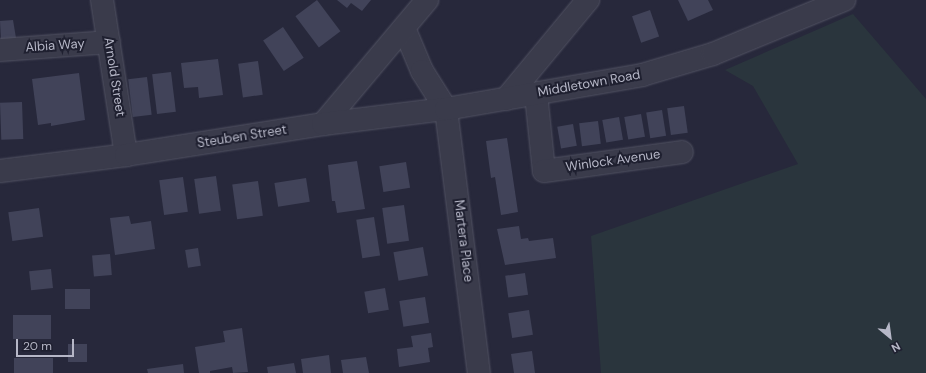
<!DOCTYPE html>
<style>
body{margin:0}
#map{position:relative;width:926px;height:373px;overflow:hidden;background:#27283b;font-family:"DM Sans",sans-serif}
div>[style]{position:absolute}
.green>*{inset:0;background:#2a353d}
.building>*{inset:0;background:#414359;transform-origin:0 0}
.roads{filter:drop-shadow(0 0 1px #525363) drop-shadow(0 0 1px #525363)}
.minor>*{height:22px;margin:-11px;padding:0 11px;transform-origin:11px;border-radius:11px;background:#3a3b4b}
span{translate:-50% -50%;white-space:nowrap;text-align:center;line-height:1.15;-webkit-text-stroke:4px #1f2030;paint-order:stroke}
.street-label{font-size:13px;color:#b6b7c7}
.north{position:absolute;left:870px;top:317px;width:40px;height:40px;-webkit-text-stroke:3px #1f2030;paint-order:stroke;rotate:151deg;font-size:11px;font-weight:700;line-height:16px;text-align:center;color:#b6b7c7}
.north::after{content:'';display:block;margin:auto;width:14px;height:18px;background:#b6b7c7;clip-path:polygon(50% 0,100% 100%,50% 72%,0 100%)}
.scale{position:absolute;left:16px;top:339px;width:58px;height:18px;box-sizing:border-box;border:2px solid #b6b7c7;border-top:0;padding-left:5px;font-size:12px;line-height:14px;white-space:nowrap;color:#b6b7c7;-webkit-text-stroke:3px #1f2030;paint-order:stroke}
</style>
<div id="map">
<div class="green">
<i style="clip-path:polygon(853px 14px,926px 99px,926px 373px,601px 373px,591px 236px,798px 164px,753px 86px,725px 70px)"></i>
</div>
<div class="building">
<i style="left:317px;top:0;width:39px;height:27px;rotate:53deg"></i>
<i style="clip-path:polygon(337px 0,371px 0,362px 11px,351px 3px,347px 8px)"></i>
<i style="clip-path:polygon(678px 0,708px 0,713px 10px,688px 21px)"></i>
<i style="left:650px;top:10px;width:28px;height:19px;rotate:71deg"></i>
<i style="clip-path:polygon(13px 20px,16px 38px,1px 40px,0 21px)"></i>
<i style="left:283px;top:27px;width:37px;height:24px;rotate:56deg"></i>
<i style="clip-path:polygon(218px 59px,223px 95px,199px 98px,198px 87px,184px 88px,181px 63px)"></i>
<i style="left:258px;top:61px;width:34px;height:20px;rotate:82deg"></i>
<i style="left:171px;top:72px;width:40px;height:19px;rotate:83deg"></i>
<i style="clip-path:polygon(79px 73px,85px 120px,51px 126px,51px 123px,38px 125px,32px 79px)"></i>
<i style="left:147px;top:77px;width:38px;height:19px;rotate:83deg"></i>
<i style="left:22px;top:102px;width:37px;height:22px;rotate:88deg"></i>
<i style="left:684px;top:106px;width:27px;height:17px;rotate:82deg"></i>
<i style="left:662px;top:110px;width:26px;height:16px;rotate:81deg"></i>
<i style="left:641px;top:114px;width:23px;height:17px;rotate:80deg"></i>
<i style="left:619px;top:117px;width:23px;height:17px;rotate:80deg"></i>
<i style="left:598px;top:121px;width:23px;height:19px;rotate:83deg"></i>
<i style="left:573px;top:124px;width:22px;height:16px;rotate:80deg"></i>
<i style="clip-path:polygon(507px 138px,518px 212px,501px 215px,495px 177px,491px 178px,486px 141px)"></i>
<i style="clip-path:polygon(357px 161px,365px 209px,337px 213px,335px 201px,332px 201px,328px 165px)"></i>
<i style="left:406px;top:162px;width:26px;height:27px;rotate:81deg"></i>
<i style="left:216px;top:176px;width:35px;height:22px;rotate:82deg"></i>
<i style="left:183px;top:177px;width:35px;height:24px;rotate:82deg"></i>
<i style="left:306px;top:178px;width:24px;height:32px;rotate:81deg"></i>
<i style="left:258px;top:181px;width:35px;height:26px;rotate:82deg"></i>
<i style="left:404px;top:205px;width:36px;height:22px;rotate:82deg"></i>
<i style="left:39px;top:208px;width:29px;height:31px;rotate:82deg"></i>
<i style="clip-path:polygon(129px 216px,131px 224px,151px 221px,155px 249px,115px 255px,110px 218px)"></i>
<i style="left:374px;top:217px;width:39px;height:18px;rotate:81deg"></i>
<i style="clip-path:polygon(519px 226px,521px 239px,528px 238px,529px 241px,553px 238px,556px 258px,505px 265px,497px 229px)"></i>
<i style="left:423px;top:247px;width:29px;height:30px;rotate:80deg"></i>
<i style="left:198px;top:248px;width:18px;height:13px;rotate:81deg"></i>
<i style="left:110px;top:254px;width:21px;height:18px;rotate:85deg"></i>
<i style="left:51px;top:269px;width:19px;height:22px;rotate:84deg"></i>
<i style="left:525px;top:273px;width:22px;height:20px;rotate:82deg"></i>
<i style="left:385px;top:288px;width:22px;height:21px;rotate:80deg"></i>
<i style="left:65px;top:289px;width:25px;height:20px"></i>
<i style="left:425px;top:297px;width:26px;height:26px;rotate:81deg"></i>
<i style="left:529px;top:310px;width:25px;height:21px;rotate:81deg"></i>
<i style="left:13px;top:315px;width:38px;height:24px"></i>
<i style="clip-path:polygon(242px 328px,248px 372px,233px 373px,232px 367px,210px 371px,210px 373px,199px 373px,195px 347px,225px 342px,223px 331px)"></i>
<i style="clip-path:polygon(431px 333px,433px 347px,428px 348px,430px 362px,399px 367px,397px 349px,413px 347px,411px 336px)"></i>
<i style="left:68px;top:344px;width:19px;height:18px"></i>
<i style="clip-path:polygon(532px 351px,535px 373px,514px 373px,511px 354px)"></i>
<i style="clip-path:polygon(329px 355px,331px 373px,303px 373px,301px 359px)"></i>
<i style="clip-path:polygon(366px 357px,369px 373px,343px 373px,341px 360px)"></i>
<i style="left:14px;top:358px;width:39px;height:15px"></i>
<i style="clip-path:polygon(294px 363px,296px 373px,268px 373px,267px 367px)"></i>
<i style="clip-path:polygon(183px 364px,184px 373px,148px 373px,147px 369px)"></i>
</div>
<div class="roads">
<div class="minor">
<i style="left:102px;top:0;width:157px;rotate:81.2deg"></i>
<i style="left:404px;top:28px;width:47px;rotate:67.3deg"></i>
<i style="left:422px;top:71px;width:45px;rotate:57.7deg"></i>
<i style="left:446px;top:109px;width:266px;rotate:82.9deg"></i>
<i style="left:0;top:50px;width:109px;rotate:-4.2deg"></i>
<i style="left:536px;top:94px;width:77px;rotate:84.1deg"></i>
<i style="left:544px;top:171px;width:139px;rotate:-7.8deg"></i>
<i style="left:506px;top:99px;width:129px;rotate:-50.4deg"></i>
<i style="left:323px;top:124px;width:162px;rotate:-50deg"></i>
<i style="left:0;top:171px;width:127px;rotate:-7.2deg"></i>
<i style="left:126px;top:155px;width:199px;rotate:-8.9deg"></i>
<i style="left:323px;top:124px;width:124px;rotate:-7deg"></i>
<i style="left:446px;top:109px;width:199px;rotate:-9.8deg"></i>
<i style="left:642px;top:75px;width:74px;rotate:-16.5deg"></i>
<i style="left:713px;top:54px;width:142px;rotate:-22.4deg"></i>
</div>
</div>
<div class="street-label">
<span style="left:55px;top:46px;rotate:-4deg">Albia Way</span>
<span style="left:114px;top:77px;rotate:81deg">Arnold Street</span>
<span style="left:589px;top:84px;rotate:-10deg">Middletown Road</span>
<span style="left:242px;top:137px;rotate:-9deg">Steuben Street</span>
<span style="left:613px;top:161px;rotate:-8deg">Winlock Avenue</span>
<span style="left:463px;top:241px;rotate:83deg">Martera Place</span>
</div>
<div class="north">N</div>
<div class="scale">20 m</div>
</div>
